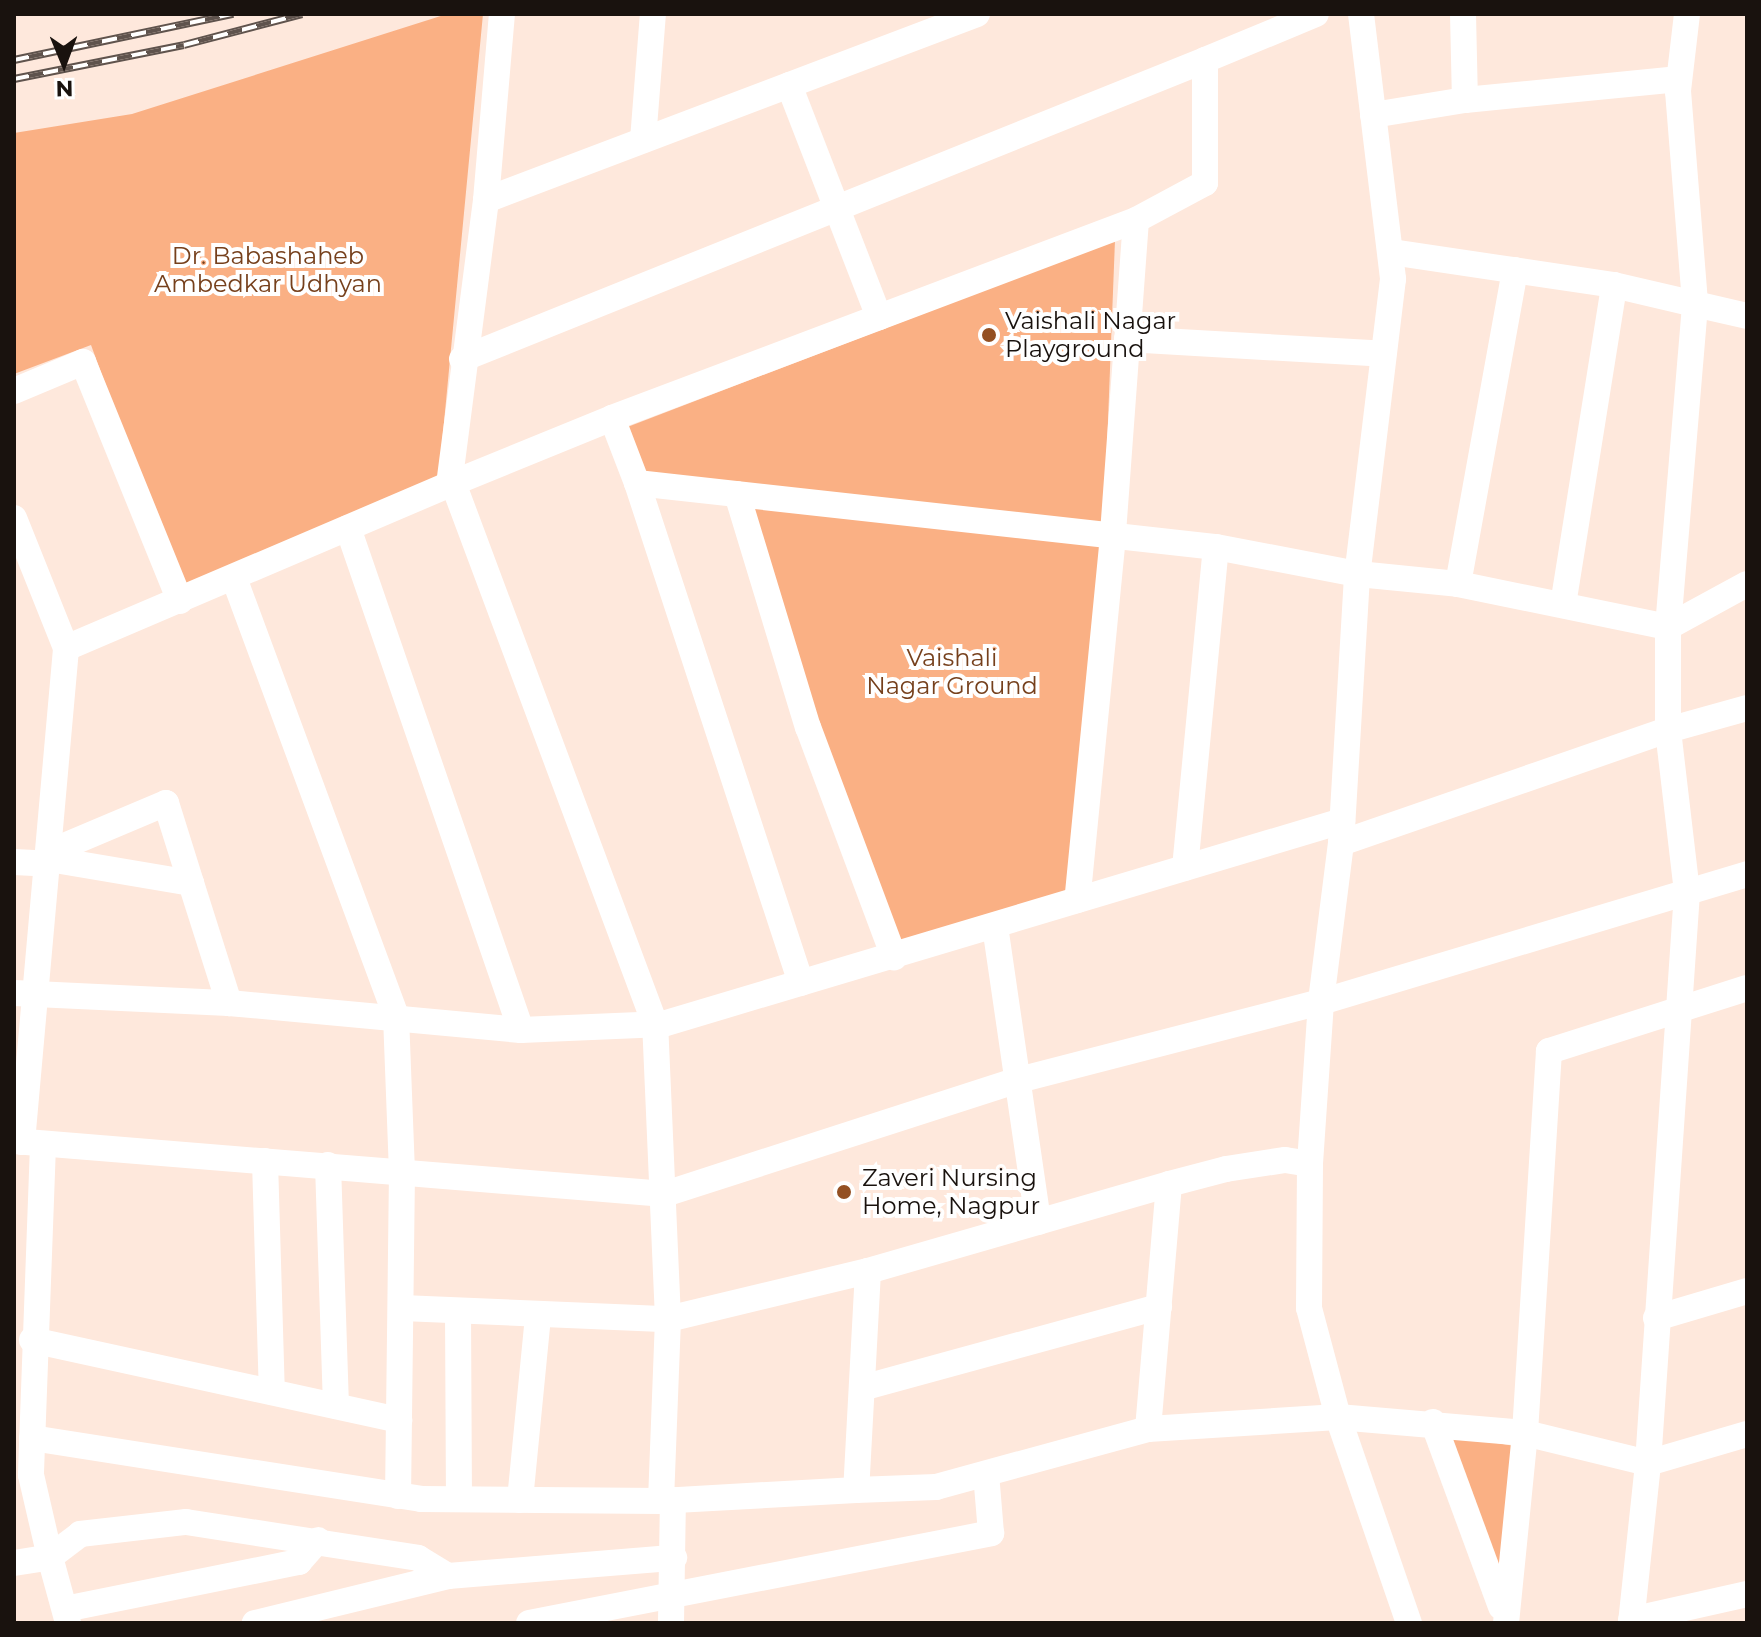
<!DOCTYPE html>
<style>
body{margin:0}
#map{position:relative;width:1761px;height:1637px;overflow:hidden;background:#fee8dc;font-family:Montserrat,sans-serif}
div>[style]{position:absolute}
.green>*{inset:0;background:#fab084}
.minor>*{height:26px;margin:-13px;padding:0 13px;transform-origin:13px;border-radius:13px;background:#fff}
.rail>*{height:8px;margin-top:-4px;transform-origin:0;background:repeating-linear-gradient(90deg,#fff 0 15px,#5f534d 0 30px);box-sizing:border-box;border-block:2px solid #5f534d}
.dots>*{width:22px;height:22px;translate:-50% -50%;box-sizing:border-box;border:4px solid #fff;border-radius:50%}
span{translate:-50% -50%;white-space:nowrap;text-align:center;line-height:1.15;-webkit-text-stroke:8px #fff;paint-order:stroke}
.park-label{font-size:24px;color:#76401c}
.poi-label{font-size:24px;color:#19120e}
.left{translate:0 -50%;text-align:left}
.frame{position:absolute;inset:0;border:16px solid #19120e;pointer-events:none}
.north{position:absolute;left:24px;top:24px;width:80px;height:80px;-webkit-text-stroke:6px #fff;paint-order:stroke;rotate:179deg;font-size:22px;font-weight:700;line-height:32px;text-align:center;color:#19120e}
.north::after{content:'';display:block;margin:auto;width:28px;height:36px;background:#19120e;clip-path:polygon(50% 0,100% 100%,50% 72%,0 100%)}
</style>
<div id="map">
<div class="green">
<i style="clip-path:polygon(447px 14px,483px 14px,438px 485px,181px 591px,91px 345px,14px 374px,14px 133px,132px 114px)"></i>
<i style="clip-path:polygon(1115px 240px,1104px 524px,650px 495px,617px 431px)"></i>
<i style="clip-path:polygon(746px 505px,1106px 546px,1074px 899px,896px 953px)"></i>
<i style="clip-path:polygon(1448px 1435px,1515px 1446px,1500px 1579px)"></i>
</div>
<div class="minor">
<i style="left:1361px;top:14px;width:267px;rotate:83.1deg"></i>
<i style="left:1393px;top:279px;width:299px;rotate:96.9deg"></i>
<i style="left:1357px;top:576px;width:267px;rotate:93.4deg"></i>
<i style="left:1341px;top:843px;width:160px;rotate:97.2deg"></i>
<i style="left:1321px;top:1002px;width:162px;rotate:93.9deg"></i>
<i style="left:1310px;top:1164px;width:144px;rotate:90.4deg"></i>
<i style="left:1309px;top:1308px;width:113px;rotate:75.1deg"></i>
<i style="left:1338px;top:1417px;width:218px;rotate:71deg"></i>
<i style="left:1463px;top:14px;width:86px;rotate:88.7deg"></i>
<i style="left:1687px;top:14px;width:78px;rotate:96.7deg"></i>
<i style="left:1678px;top:91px;width:214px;rotate:85.4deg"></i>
<i style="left:1695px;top:304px;width:53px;rotate:13deg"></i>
<i style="left:1205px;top:60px;width:120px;rotate:-22.5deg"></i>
<i style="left:789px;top:85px;width:249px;rotate:68.8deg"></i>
<i style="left:1373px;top:115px;width:93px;rotate:-9.3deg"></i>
<i style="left:1465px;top:100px;width:215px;rotate:-5.6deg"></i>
<i style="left:643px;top:140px;width:126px;rotate:-85.5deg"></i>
<i style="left:486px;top:200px;width:187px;rotate:-85.1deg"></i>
<i style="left:1127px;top:339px;width:257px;rotate:3.3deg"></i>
<i style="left:462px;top:359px;width:801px;rotate:-21.92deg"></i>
<i style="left:1205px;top:60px;width:123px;rotate:90deg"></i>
<i style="left:1205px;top:183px;width:78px;rotate:151.8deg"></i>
<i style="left:14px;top:391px;width:75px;rotate:-22.8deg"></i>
<i style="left:83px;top:362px;width:258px;rotate:67.9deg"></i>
<i style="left:612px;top:418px;width:560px;rotate:-20.7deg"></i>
<i style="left:1136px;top:220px;width:317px;rotate:94.2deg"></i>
<i style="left:1113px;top:536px;width:366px;rotate:95.6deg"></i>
<i style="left:453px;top:483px;width:172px;rotate:-22.2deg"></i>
<i style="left:612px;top:418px;width:70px;rotate:69deg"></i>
<i style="left:637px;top:483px;width:583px;rotate:6.31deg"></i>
<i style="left:1216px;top:547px;width:145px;rotate:10.8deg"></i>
<i style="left:1358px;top:574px;width:100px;rotate:5.7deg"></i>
<i style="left:1458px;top:584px;width:214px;rotate:11.6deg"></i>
<i style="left:1668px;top:627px;width:324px;rotate:-85.2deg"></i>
<i style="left:1695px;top:304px;width:83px;rotate:-166.8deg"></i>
<i style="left:1614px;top:285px;width:226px;rotate:-171.6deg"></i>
<i style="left:637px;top:483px;width:526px;rotate:71.84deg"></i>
<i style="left:737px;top:494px;width:244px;rotate:73.1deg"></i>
<i style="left:808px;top:727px;width:246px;rotate:69.5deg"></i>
<i style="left:14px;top:518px;width:140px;rotate:68.2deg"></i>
<i style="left:348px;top:528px;width:531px;rotate:70.98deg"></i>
<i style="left:234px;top:578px;width:467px;rotate:69.7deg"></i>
<i style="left:396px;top:1016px;width:155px;rotate:87.8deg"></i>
<i style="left:402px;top:1171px;width:325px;rotate:90.7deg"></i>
<i style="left:1458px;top:584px;width:319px;rotate:-79.7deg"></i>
<i style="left:1563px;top:605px;width:324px;rotate:-80.9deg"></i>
<i style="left:1341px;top:843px;width:346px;rotate:-19.1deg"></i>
<i style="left:1668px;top:730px;width:103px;rotate:-90deg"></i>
<i style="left:1668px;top:627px;width:90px;rotate:-28.6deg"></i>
<i style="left:50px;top:852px;width:126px;rotate:-22.9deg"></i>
<i style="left:166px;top:803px;width:84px;rotate:72.6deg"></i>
<i style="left:49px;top:859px;width:144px;rotate:9.6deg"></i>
<i style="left:191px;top:883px;width:126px;rotate:72.4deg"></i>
<i style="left:14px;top:862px;width:35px;rotate:3deg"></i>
<i style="left:1185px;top:868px;width:322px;rotate:-84.5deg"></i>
<i style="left:995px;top:926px;width:299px;rotate:81.7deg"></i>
<i style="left:1747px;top:988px;width:208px;rotate:162.3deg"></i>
<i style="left:1549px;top:1051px;width:383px;rotate:93.6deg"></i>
<i style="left:1525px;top:1433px;width:127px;rotate:13.7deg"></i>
<i style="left:1648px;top:1463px;width:103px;rotate:-16.3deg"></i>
<i style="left:14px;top:993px;width:215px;rotate:2.7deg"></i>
<i style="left:229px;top:1003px;width:293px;rotate:5.3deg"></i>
<i style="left:521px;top:1030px;width:142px;rotate:-2.4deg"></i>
<i style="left:663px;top:1024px;width:709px;rotate:-16.65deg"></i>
<i style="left:14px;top:1141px;width:653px;rotate:4.65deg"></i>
<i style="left:665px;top:1194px;width:372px;rotate:-17.9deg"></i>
<i style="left:1019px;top:1080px;width:312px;rotate:-14.5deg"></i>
<i style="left:1321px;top:1002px;width:445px;rotate:-16.7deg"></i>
<i style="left:22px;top:1142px;width:496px;rotate:-84.9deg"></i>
<i style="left:66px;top:648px;width:416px;rotate:-23.1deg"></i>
<i style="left:449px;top:485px;width:287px;rotate:-82.6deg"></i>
<i style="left:486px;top:200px;width:525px;rotate:-20.75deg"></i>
<i style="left:43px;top:1145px;width:330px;rotate:92.1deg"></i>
<i style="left:31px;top:1475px;width:84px;rotate:77deg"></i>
<i style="left:50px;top:1557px;width:38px;rotate:-37deg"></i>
<i style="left:80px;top:1534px;width:107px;rotate:-6.5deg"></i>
<i style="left:186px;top:1522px;width:235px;rotate:8.8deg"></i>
<i style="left:418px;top:1558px;width:35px;rotate:31deg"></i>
<i style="left:448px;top:1576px;width:199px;rotate:166.3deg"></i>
<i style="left:265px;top:1161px;width:231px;rotate:88.3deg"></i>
<i style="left:328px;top:1165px;width:241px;rotate:88.1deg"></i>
<i style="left:1169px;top:1184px;width:59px;rotate:-14.7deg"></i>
<i style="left:1226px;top:1169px;width:60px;rotate:-8.7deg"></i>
<i style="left:1285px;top:1160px;width:25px;rotate:9deg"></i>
<i style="left:868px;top:1271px;width:313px;rotate:-16.1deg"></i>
<i style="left:1169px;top:1184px;width:246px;rotate:94.9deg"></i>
<i style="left:1148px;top:1429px;width:190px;rotate:-3.6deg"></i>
<i style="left:1338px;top:1417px;width:188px;rotate:4.9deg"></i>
<i style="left:1525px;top:1433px;width:191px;rotate:95.7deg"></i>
<i style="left:402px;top:1308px;width:266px;rotate:2.4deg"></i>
<i style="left:668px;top:1319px;width:206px;rotate:-13.5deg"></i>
<i style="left:868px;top:1271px;width:219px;rotate:93.1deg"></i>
<i style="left:856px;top:1490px;width:195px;rotate:176.8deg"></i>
<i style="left:458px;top:1312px;width:187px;rotate:89.7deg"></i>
<i style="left:1656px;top:1318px;width:95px;rotate:-16.5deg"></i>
<i style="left:32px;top:1340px;width:376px;rotate:12.3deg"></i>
<i style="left:862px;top:1388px;width:308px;rotate:-15.3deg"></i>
<i style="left:1433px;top:1422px;width:197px;rotate:69.8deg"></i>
<i style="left:32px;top:1438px;width:394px;rotate:8.9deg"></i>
<i style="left:421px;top:1499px;width:240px;rotate:0.5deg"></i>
<i style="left:661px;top:1501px;width:182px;rotate:-87.8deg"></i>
<i style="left:668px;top:1319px;width:295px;rotate:-92.5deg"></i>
<i style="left:655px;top:1024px;width:577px;rotate:-110.47deg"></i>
<i style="left:453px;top:483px;width:4px;rotate:153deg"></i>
<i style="left:856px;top:1490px;width:80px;rotate:-2.1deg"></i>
<i style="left:936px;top:1487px;width:220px;rotate:-15.3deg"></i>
<i style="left:520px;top:1500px;width:183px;rotate:-84.4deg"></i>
<i style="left:14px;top:1563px;width:36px;rotate:-9deg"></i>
<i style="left:50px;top:1557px;width:68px;rotate:74.7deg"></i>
<i style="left:448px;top:1576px;width:227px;rotate:-4.6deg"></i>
<i style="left:65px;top:1609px;width:239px;rotate:-11.4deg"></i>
<i style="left:299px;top:1562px;width:29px;rotate:-49deg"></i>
<i style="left:1631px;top:1620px;width:119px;rotate:-12.6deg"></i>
<i style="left:529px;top:1623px;width:471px;rotate:-11deg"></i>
<i style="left:991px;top:1533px;width:59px;rotate:-94.8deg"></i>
<i style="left:671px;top:1623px;width:123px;rotate:-89.1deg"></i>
<i style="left:1631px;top:1623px;width:161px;rotate:-83.9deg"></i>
<i style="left:1648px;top:1463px;width:572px;rotate:-86.09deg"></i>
<i style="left:1687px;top:892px;width:163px;rotate:-96.7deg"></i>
<i style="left:1668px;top:730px;width:82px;rotate:-15.6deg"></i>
</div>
<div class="rail">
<i style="left:14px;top:60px;width:224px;rotate:-11.9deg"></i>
<i style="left:14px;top:79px;width:173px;rotate:-11.3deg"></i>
<i style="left:184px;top:45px;width:122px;rotate:-14.7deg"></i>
</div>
<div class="dots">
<i style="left:989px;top:335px;background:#945022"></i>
<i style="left:844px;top:1192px;background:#945022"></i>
</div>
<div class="park-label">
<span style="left:268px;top:270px">Dr. Babashaheb<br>Ambedkar Udhyan</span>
<span style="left:952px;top:672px">Vaishali<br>Nagar Ground</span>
</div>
<div class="poi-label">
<span class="left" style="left:1005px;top:335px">Vaishali Nagar<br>Playground</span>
<span class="left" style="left:862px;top:1192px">Zaveri Nursing<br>Home, Nagpur</span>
</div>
<div class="frame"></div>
<div class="north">N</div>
</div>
